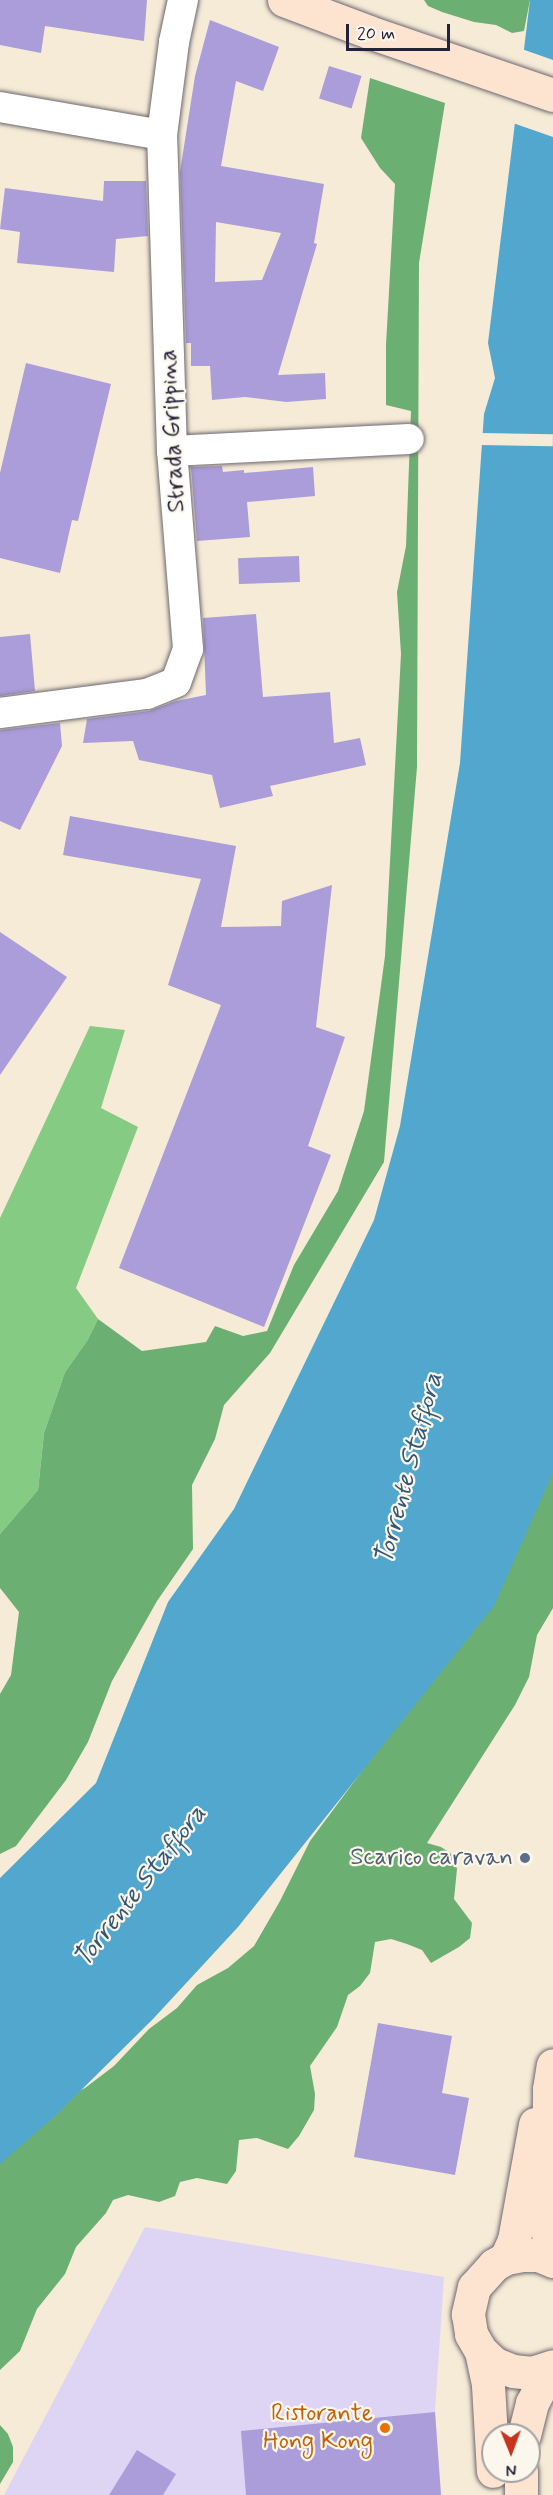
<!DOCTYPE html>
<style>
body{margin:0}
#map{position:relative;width:553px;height:2495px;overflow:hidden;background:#f6ebd6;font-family:Mynerve,sans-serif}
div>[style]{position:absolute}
.built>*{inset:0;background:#ded5f5}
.green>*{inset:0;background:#86cb84}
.forest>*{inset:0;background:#6caf72}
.water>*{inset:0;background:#52a7ce}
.pier>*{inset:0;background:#f6ebd6;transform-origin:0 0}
.building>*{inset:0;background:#aa9dd9;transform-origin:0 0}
.roads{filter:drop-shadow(0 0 2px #6c6871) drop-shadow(0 0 2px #6c6871)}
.street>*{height:30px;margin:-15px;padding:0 15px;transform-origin:15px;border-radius:15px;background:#fff}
.secondary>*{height:33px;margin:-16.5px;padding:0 16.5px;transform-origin:16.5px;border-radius:16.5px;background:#fde4d1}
.dots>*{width:16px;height:16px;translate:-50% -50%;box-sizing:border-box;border:3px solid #fbf7ec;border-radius:50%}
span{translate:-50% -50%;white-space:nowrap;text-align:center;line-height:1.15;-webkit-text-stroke:4.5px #fbf7ec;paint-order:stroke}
.street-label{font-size:24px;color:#22223b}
.service-label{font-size:24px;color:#4e5e75}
.right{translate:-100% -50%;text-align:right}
.food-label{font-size:24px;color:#c56008}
.water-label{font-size:26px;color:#355776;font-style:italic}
.north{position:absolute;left:481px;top:2423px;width:60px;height:60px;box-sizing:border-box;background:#fbf7ec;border:2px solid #a4a2a5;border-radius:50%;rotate:179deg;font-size:16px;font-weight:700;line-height:24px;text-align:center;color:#22223b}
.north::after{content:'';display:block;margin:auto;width:21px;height:27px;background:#c8321e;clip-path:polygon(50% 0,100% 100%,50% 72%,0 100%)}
.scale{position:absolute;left:346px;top:24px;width:104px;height:27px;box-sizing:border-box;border:3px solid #22223b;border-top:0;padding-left:8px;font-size:18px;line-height:21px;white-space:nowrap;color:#22223b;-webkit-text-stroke:4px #fbf7ec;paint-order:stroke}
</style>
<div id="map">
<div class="built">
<i style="clip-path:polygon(145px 2227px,444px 2277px,435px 2412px,441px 2495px,4px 2495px)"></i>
</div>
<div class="green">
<i style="clip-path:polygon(90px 1026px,125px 1030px,101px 1108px,138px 1127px,76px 1288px,98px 1319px,87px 1341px,65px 1372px,44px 1433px,38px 1490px,0 1534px,0 1218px)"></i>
</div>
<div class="forest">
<i style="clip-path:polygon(424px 0,530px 0,524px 31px,512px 33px,496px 25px,474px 22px,442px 12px,428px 6px)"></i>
<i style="clip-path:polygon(370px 78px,445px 103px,419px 263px,417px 767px,384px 1162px,270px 1353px,224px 1405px,215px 1439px,192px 1485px,193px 1549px,157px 1601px,112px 1681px,88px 1742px,66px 1780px,16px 1846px,0 1854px,0 1694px,11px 1675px,19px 1612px,0 1588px,0 1534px,38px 1490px,44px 1433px,65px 1372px,87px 1341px,98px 1319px,142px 1351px,206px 1342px,215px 1326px,243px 1336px,267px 1331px,294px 1265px,338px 1191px,364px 1111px,385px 956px,401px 654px,397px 592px,406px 546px,411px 411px,386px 405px,386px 345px,395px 184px,380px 168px,361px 138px)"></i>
<i style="clip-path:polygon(553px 1315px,553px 1608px,537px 1635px,529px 1677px,515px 1705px,427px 1843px,441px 1847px,453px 1855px,457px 1869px,454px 1899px,472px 1923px,470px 1938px,459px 1947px,431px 1963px,422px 1950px,407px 1944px,391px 1939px,375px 1942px,370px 1973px,360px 1986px,348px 1995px,337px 2027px,310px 2066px,315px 2094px,314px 2110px,299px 2136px,288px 2149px,257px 2138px,239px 2140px,236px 2171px,227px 2184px,197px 2178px,180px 2182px,175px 2196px,159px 2202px,128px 2195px,113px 2200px,106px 2213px,76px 2247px,65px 2274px,37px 2309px,20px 2351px,0 2370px,0 2148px,53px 2104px,85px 2088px,114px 2066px,149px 2029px,177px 2008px,197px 1985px,228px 1968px,254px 1946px,280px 1901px,310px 1841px,388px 1736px)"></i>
<i style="clip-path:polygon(0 2425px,8px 2434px,13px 2447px,13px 2462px,0 2484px)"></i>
</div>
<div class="water">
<i style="clip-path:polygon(530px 0,553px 0,553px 1473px,494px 1606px,238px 1927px,153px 2019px,54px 2117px,0 2164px,0 1878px,96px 1783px,168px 1602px,234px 1509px,374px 1220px,400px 1126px,460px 763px,484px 414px,495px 378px,488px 343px)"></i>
</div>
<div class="pier">
<i style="clip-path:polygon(519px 48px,553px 60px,553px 137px,510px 122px)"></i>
<i style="left:480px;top:433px;width:73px;height:12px;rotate:1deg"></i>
</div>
<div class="building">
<i style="clip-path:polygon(0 0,147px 0,144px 41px,45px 26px,41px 53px,0 45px)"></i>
<i style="clip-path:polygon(evenodd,210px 20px,279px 47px,263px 91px,236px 81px,221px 166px,324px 184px,314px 243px,317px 244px,278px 375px,325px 373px,326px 399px,286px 402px,245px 397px,212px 400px,210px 366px,191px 366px,191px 343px,186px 343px,180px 172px,195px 76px,210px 20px,216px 222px,281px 233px,262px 280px,215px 282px,216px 222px)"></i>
<i style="left:329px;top:66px;width:34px;height:34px;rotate:17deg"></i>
<i style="clip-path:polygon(104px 181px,146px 181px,148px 236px,116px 239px,114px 272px,17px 263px,20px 232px,0 229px,5px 188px,103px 201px)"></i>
<i style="clip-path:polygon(26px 363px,111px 384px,78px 521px,72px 520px,60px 573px,0 558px,0 473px)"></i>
<i style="clip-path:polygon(222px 466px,223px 472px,244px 470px,244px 473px,313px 467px,315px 496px,247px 502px,250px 537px,197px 541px,191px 467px)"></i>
<i style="left:299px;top:556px;width:26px;height:61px;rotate:88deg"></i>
<i style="clip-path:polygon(256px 614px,263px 697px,330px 692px,334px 743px,360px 738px,366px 765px,270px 786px,273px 796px,220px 808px,212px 775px,139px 760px,133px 741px,83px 743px,87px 719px,149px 711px,176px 701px,206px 695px,203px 618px)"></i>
<i style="clip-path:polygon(30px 634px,35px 691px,0 696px,0 637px)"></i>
<i style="clip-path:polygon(60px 723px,62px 746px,20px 830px,0 821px,0 730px)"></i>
<i style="clip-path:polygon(70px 816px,236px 846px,221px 927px,281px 926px,282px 901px,332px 885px,316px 1027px,345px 1037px,308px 1146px,331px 1155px,264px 1327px,119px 1268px,221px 1005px,168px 985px,201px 879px,63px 855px)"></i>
<i style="clip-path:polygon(0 932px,67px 977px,0 1075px)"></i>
<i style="clip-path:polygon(378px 2023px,452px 2036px,442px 2093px,469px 2098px,455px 2175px,354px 2157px)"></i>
<i style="clip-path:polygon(435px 2412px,441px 2495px,246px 2495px,241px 2431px)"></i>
<i style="clip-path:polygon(137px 2450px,176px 2474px,163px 2495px,109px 2495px)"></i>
</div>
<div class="roads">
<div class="street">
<i style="left:0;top:107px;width:164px;rotate:9.8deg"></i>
<i style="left:172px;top:451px;width:237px;rotate:-2.9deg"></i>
<i style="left:0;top:713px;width:148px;rotate:-7.4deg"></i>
<i style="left:147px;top:694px;width:31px;rotate:-22deg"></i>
<i style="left:176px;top:682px;width:35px;rotate:-70deg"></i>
<i style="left:188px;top:649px;width:199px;rotate:-94.6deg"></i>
<i style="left:172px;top:451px;width:316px;rotate:-91.8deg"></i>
<i style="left:162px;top:135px;width:94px;rotate:-82.6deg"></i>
<i style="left:174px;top:42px;width:43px;rotate:-77.9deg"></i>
</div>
<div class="secondary">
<i style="left:284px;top:0;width:91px;rotate:20.6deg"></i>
<i style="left:369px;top:32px;width:194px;rotate:18.9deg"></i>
<i style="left:506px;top:2258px;width:20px;rotate:-66deg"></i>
<i style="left:514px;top:2240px;width:118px;rotate:-79.7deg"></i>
<i style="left:553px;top:2261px;width:16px;rotate:-158deg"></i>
<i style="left:538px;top:2255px;width:16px;rotate:180deg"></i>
<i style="left:522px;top:2255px;width:16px;rotate:169deg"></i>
<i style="left:506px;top:2258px;width:14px;rotate:150deg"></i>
<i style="left:494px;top:2265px;width:30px;rotate:132deg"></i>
<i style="left:474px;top:2287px;width:28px;rotate:103deg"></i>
<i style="left:468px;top:2314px;width:20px;rotate:81deg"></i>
<i style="left:471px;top:2334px;width:20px;rotate:60deg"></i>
<i style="left:481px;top:2351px;width:19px;rotate:43deg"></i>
<i style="left:495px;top:2364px;width:19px;rotate:21deg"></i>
<i style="left:513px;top:2371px;width:19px;rotate:6deg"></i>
<i style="left:532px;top:2373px;width:22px;rotate:-18deg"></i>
<i style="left:553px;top:2261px;width:27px;rotate:-100deg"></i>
<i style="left:548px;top:2234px;width:46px;rotate:-90deg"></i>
<i style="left:548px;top:2188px;width:99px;rotate:-89.4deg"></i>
<i style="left:549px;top:2089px;width:24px;rotate:-81deg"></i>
<i style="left:481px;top:2351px;width:35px;rotate:78deg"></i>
<i style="left:488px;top:2385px;width:86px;rotate:86.7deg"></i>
<i style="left:524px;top:2435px;width:33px;rotate:-76deg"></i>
<i style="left:532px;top:2403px;width:40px;rotate:-62deg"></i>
<i style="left:521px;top:2471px;width:24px;rotate:90deg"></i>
</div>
</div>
<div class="dots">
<i style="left:525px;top:1858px;background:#5c6f8a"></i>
<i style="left:385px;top:2428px;background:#e8710a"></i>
</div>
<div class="street-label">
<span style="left:173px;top:431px;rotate:-93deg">Strada Grippina</span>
</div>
<div class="service-label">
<span class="right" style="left:513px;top:1858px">Scarico caravan</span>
</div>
<div class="food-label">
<span class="right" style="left:373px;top:2428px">Ristorante<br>Hong Kong</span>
</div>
<div class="water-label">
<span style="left:410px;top:1469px;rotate:-75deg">Torrente Staffora</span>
<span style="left:141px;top:1887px;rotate:-52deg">Torrente Staffora</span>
</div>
<div class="north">N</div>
<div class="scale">20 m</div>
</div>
